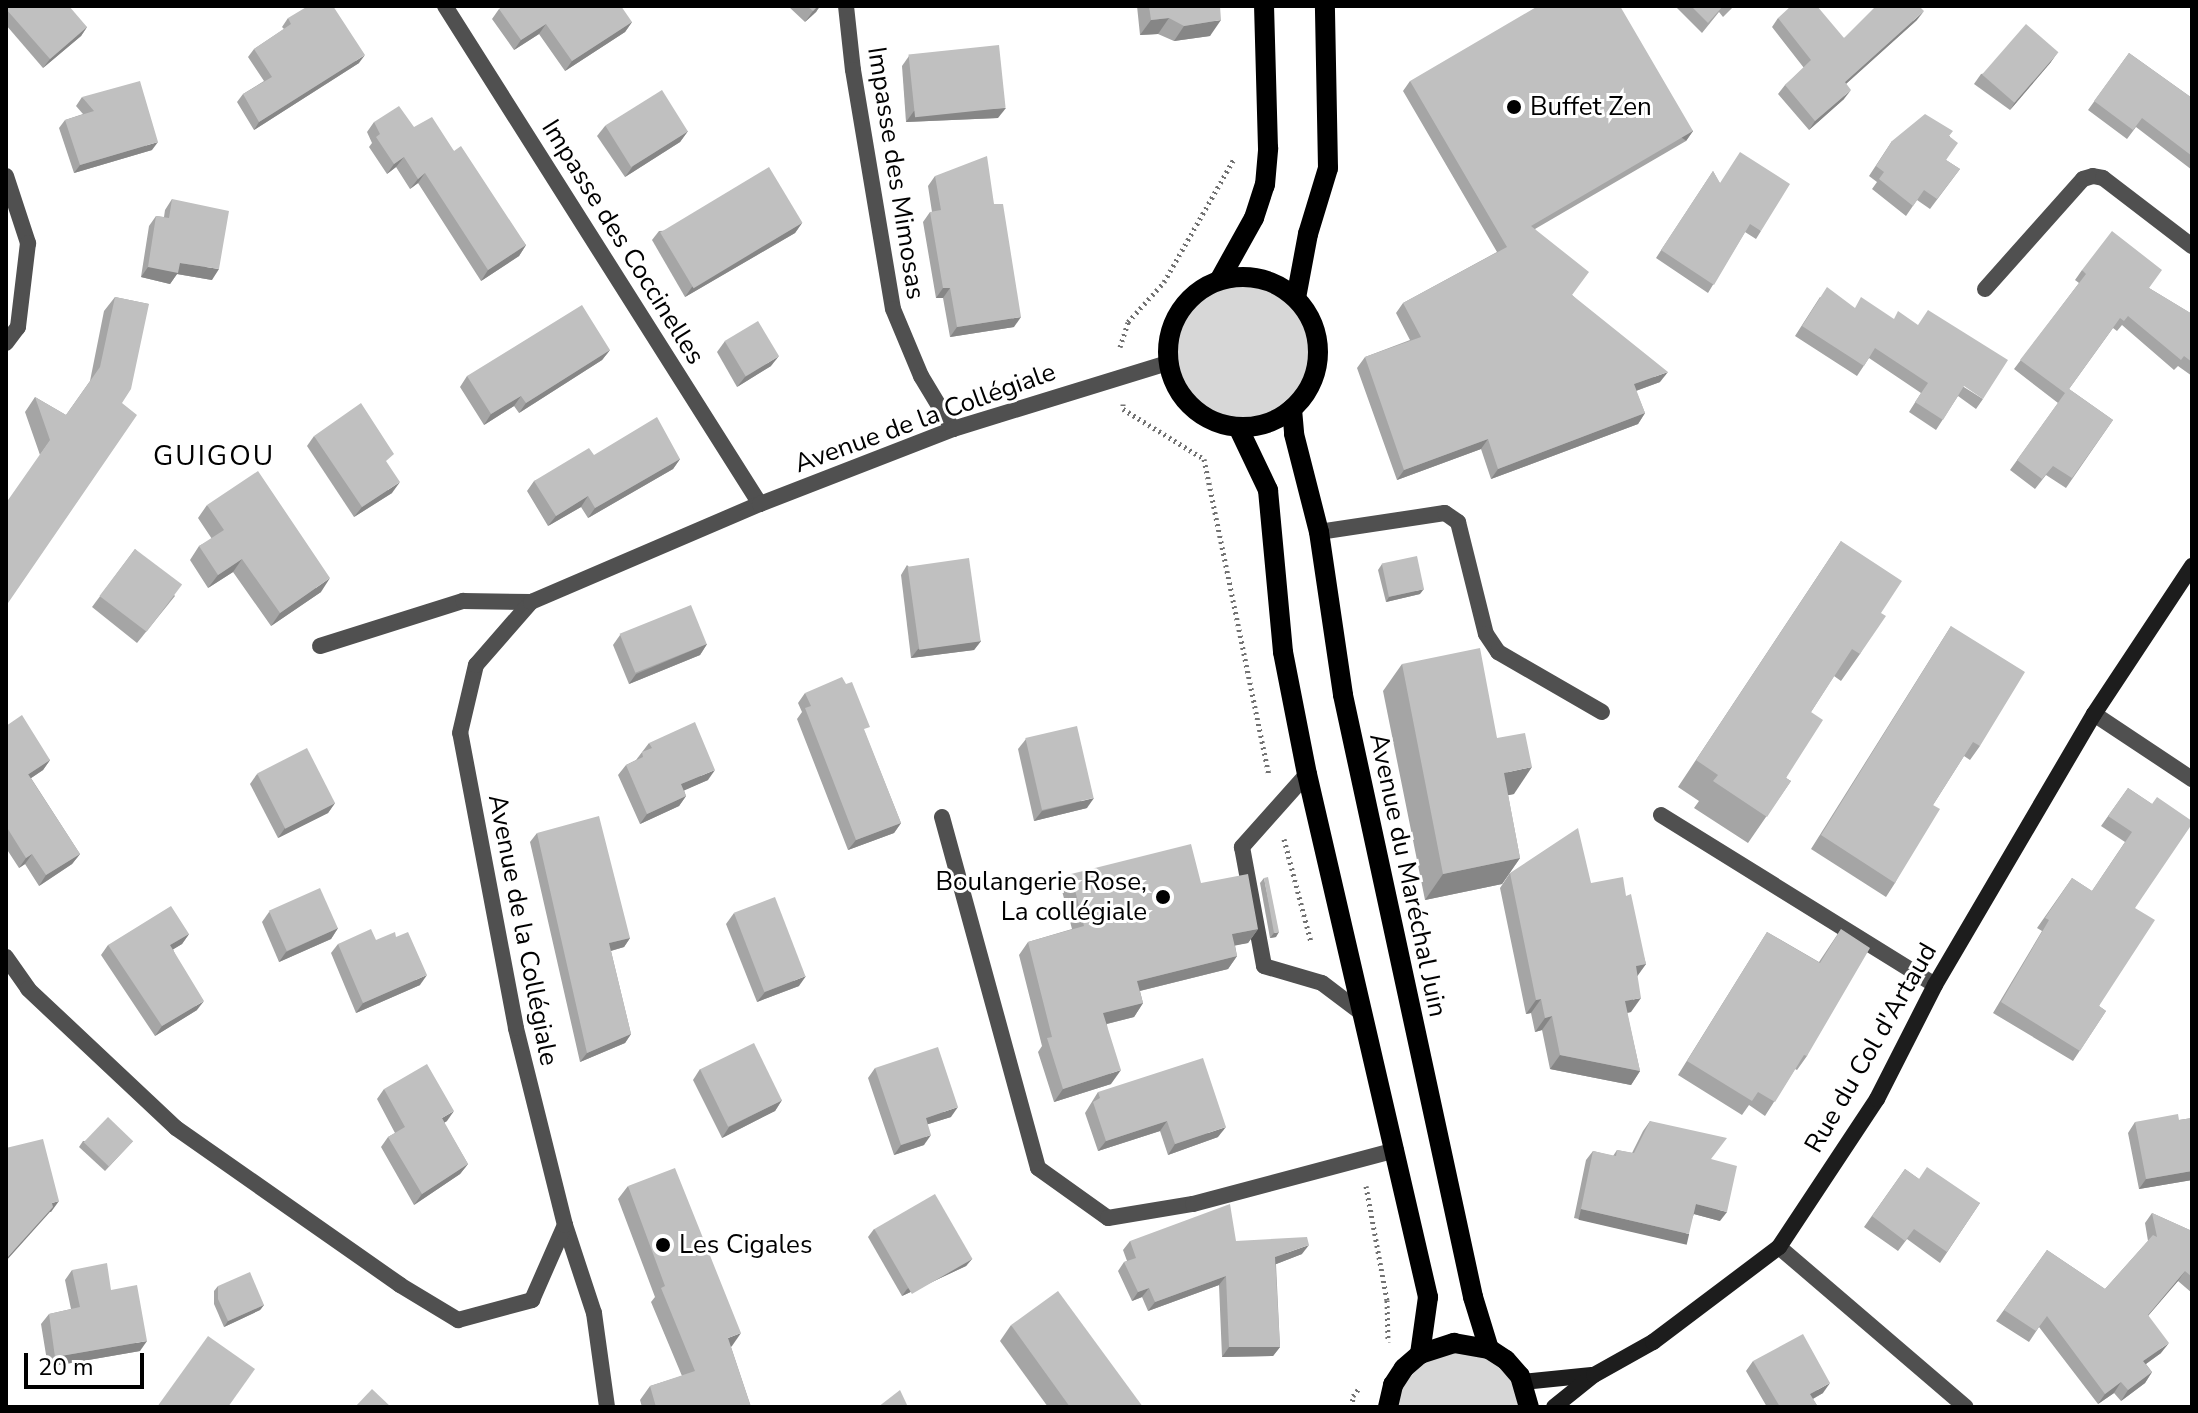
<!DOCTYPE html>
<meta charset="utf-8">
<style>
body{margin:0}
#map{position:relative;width:2198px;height:1413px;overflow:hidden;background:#fff;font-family:"Nunito Sans",sans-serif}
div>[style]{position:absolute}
.green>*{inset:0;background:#d7d7d7}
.round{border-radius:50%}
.path>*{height:5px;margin-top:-2.5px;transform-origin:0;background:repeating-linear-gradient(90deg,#727272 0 2px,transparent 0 6px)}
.lane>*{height:16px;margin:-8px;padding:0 8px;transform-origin:8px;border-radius:8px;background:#505050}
.street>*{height:16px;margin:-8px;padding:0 8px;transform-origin:8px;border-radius:8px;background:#505050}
.secondary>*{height:16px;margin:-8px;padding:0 8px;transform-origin:8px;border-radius:8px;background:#1d1d1d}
.primary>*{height:20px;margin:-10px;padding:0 10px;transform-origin:10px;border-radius:10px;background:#000}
.primary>.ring{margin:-10px;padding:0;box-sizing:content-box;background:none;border:20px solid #000;border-radius:50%}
.wall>*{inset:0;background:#a5a5a5}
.shaded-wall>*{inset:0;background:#868686;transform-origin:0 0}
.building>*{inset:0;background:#c0c0c0;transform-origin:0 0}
.dots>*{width:22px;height:22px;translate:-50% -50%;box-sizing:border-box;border:4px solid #fff;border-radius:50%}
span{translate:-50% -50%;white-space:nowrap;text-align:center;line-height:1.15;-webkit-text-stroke:6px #fff;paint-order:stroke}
.poi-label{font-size:26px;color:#000}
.left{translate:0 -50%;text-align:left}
.right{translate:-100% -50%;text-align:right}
.street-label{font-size:26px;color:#000}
.neighbourhood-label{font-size:28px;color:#000;letter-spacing:2px}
.frame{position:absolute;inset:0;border:8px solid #000;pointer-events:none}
.scale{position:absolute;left:24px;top:1353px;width:120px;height:36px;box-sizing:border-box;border:4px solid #000;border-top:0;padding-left:10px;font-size:24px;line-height:28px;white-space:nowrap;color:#000;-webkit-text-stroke:6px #fff;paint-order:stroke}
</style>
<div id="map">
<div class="green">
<i class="round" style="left:1168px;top:277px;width:150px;height:150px"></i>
<i style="clip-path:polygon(1489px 1349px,1529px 1407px,1388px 1407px,1420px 1354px)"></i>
</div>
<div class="path">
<i style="left:1120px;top:347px;width:26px;rotate:-72deg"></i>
<i style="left:1128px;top:322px;width:54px;rotate:-48deg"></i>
<i style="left:1164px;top:282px;width:142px;rotate:-60.4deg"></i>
<i style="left:1123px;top:404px;width:5px;rotate:90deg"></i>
<i style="left:1123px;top:409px;width:95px;rotate:31.7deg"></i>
<i style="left:1204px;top:459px;width:323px;rotate:78.4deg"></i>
<i style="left:1284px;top:839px;width:106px;rotate:75.3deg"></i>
<i style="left:1366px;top:1186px;width:116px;rotate:79.6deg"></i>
<i style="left:1387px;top:1300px;width:42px;rotate:88.6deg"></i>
<i style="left:1352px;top:1407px;width:11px;rotate:-85deg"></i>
<i style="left:1353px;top:1396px;width:11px;rotate:-52deg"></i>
</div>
<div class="lane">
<i style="left:846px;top:6px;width:64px;rotate:83.8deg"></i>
<i style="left:853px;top:70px;width:242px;rotate:80.5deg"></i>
<i style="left:893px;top:309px;width:73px;rotate:67.3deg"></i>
<i style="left:921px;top:376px;width:62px;rotate:58.9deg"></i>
<i style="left:1985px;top:289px;width:147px;rotate:-48.3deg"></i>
<i style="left:2083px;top:179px;width:10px;rotate:-17deg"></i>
<i style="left:2093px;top:176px;width:10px;rotate:11deg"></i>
<i style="left:2103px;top:178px;width:112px;rotate:37.4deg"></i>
<i style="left:1319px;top:532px;width:127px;rotate:-8.6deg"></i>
<i style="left:1445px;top:513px;width:16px;rotate:35deg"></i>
<i style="left:1458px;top:522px;width:115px;rotate:76deg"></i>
<i style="left:1486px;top:634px;width:22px;rotate:56deg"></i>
<i style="left:1498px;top:652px;width:120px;rotate:30deg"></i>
<i style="left:320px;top:646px;width:150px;rotate:-17.5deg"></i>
<i style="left:463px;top:601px;width:68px;rotate:0.8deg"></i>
<i style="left:2094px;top:714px;width:118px;rotate:33.6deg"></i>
<i style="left:1307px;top:774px;width:98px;rotate:131.7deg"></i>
<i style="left:1242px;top:847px;width:121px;rotate:79.5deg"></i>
<i style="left:1264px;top:966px;width:60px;rotate:16.3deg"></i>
<i style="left:1322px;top:983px;width:51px;rotate:37.1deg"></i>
<i style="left:1661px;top:815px;width:322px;rotate:31.8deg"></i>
<i style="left:942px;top:817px;width:364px;rotate:74.7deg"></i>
<i style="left:1038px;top:1168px;width:86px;rotate:35.5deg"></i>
<i style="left:1108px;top:1218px;width:86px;rotate:-9.4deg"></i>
<i style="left:1193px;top:1204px;width:210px;rotate:-14.9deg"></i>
<i style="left:565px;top:1225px;width:93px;rotate:71.8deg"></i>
<i style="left:594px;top:1313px;width:95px;rotate:82.1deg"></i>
</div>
<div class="street">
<i style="left:445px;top:6px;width:589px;rotate:57.69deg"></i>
<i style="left:6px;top:176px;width:71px;rotate:71.8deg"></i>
<i style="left:28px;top:243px;width:85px;rotate:96.8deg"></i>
<i style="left:18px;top:327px;width:20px;rotate:127deg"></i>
<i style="left:6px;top:957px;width:39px;rotate:55deg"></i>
<i style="left:28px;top:989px;width:203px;rotate:43.2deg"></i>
<i style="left:176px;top:1128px;width:274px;rotate:35deg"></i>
<i style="left:400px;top:1285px;width:68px;rotate:31.1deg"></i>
<i style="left:458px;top:1320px;width:77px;rotate:-15.1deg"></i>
<i style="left:532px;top:1300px;width:82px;rotate:-66.3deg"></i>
<i style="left:565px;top:1225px;width:203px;rotate:-104deg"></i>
<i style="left:516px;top:1028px;width:300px;rotate:-100.7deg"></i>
<i style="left:460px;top:733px;width:70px;rotate:-76.8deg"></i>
<i style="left:476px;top:665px;width:84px;rotate:-48.9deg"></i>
<i style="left:531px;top:602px;width:249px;rotate:-23.2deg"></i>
<i style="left:760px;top:504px;width:207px;rotate:-21.2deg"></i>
<i style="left:953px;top:429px;width:224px;rotate:-17.1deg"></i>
<i style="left:1779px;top:1247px;width:246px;rotate:40.6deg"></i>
</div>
<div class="secondary">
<i style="left:1523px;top:1382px;width:69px;rotate:-5.8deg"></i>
<i style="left:1554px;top:1407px;width:51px;rotate:-38.7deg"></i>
<i style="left:1594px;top:1375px;width:68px;rotate:-29.2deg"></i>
<i style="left:1653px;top:1342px;width:158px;rotate:-37deg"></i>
<i style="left:1779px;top:1247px;width:178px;rotate:-56.5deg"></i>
<i style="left:1877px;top:1099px;width:128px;rotate:-63deg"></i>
<i style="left:1935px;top:985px;width:314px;rotate:-59.6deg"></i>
<i style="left:2094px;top:714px;width:178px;rotate:-56.5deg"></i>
</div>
<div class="primary">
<i class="ring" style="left:1168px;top:277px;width:130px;height:130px"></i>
<i style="left:1220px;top:279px;width:70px;rotate:-60.9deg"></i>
<i style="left:1254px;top:218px;width:35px;rotate:-72deg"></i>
<i style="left:1265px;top:185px;width:37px;rotate:-85deg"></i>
<i style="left:1268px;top:148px;width:142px;rotate:-91.6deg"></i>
<i style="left:1296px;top:298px;width:65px;rotate:-79.4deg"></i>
<i style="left:1308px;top:234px;width:69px;rotate:-73.1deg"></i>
<i style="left:1328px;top:168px;width:162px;rotate:-91.1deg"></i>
<i style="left:1292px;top:409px;width:25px;rotate:85deg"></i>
<i style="left:1294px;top:434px;width:101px;rotate:75.7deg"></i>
<i style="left:1319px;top:532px;width:165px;rotate:81.6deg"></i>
<i style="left:1343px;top:695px;width:616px;rotate:77.81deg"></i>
<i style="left:1473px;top:1297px;width:54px;rotate:72.9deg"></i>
<i style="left:1238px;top:427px;width:70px;rotate:64.5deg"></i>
<i style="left:1268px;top:490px;width:163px;rotate:84.7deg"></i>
<i style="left:1283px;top:652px;width:124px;rotate:78.9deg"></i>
<i style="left:1307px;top:774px;width:537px;rotate:76.97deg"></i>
<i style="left:1428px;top:1297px;width:58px;rotate:98deg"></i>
<i style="left:1388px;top:1407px;width:23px;rotate:-77deg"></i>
<i style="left:1393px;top:1385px;width:20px;rotate:-57deg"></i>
<i style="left:1404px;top:1368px;width:21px;rotate:-41deg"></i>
<i style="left:1420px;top:1354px;width:36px;rotate:-18deg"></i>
<i style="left:1454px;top:1343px;width:36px;rotate:10deg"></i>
<i style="left:1489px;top:1349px;width:20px;rotate:33deg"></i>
<i style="left:1506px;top:1360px;width:21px;rotate:49deg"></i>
<i style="left:1520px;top:1376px;width:32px;rotate:74deg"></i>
</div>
<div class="wall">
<i style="clip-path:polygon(6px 6px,87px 27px,81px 36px,43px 68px,6px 25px)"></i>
<i style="clip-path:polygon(788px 6px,820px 6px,816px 12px,805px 22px)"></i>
<i style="clip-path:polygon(1137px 6px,1220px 6px,1210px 36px,1174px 41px,1158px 34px,1140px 35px)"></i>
<i style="clip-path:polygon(1675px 6px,1734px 6px,1723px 17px,1719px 12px,1702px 33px)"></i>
<i style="clip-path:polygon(499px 9px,632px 22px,625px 32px,565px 71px,539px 34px,514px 50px,492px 19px)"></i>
<i style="clip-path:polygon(288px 18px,359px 63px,254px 130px,237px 102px,243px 94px,264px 81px,248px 57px,254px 49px,284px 29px,282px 27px)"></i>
<i style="clip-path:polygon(1778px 18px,1844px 38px,1917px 20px,1846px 84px,1844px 99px,1809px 130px,1778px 94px,1785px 85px,1804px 68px,1772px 27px)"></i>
<i style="clip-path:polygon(2129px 53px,2192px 98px,2192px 170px,2136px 127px,2127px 139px,2088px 110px)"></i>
<i style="clip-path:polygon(909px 56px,998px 118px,906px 122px,902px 66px)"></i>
<i style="clip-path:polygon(2051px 62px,2010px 110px,1974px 84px,1981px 74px)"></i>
<i style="clip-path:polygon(1410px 81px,1693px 131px,1686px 141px,1535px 229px,1572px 295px,1660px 382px,1636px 391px,1645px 413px,1638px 424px,1491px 479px,1481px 449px,1397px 480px,1357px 368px,1365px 357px,1410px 340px,1396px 313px,1403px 303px,1497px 252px,1403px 91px)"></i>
<i style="clip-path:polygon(82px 97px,152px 150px,74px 173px,59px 128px,65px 120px,83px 114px,76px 106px)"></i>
<i style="clip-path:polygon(374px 122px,414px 127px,454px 151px,526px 245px,519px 256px,481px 281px,418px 183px,410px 189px,396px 167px,387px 174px,369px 147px,372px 143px,367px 132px)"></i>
<i style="clip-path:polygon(605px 126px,688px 131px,680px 142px,625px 177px,597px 136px)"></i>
<i style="clip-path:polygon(1950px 136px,1946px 160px,1960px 169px,1930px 209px,1917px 200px,1906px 216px,1872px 189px,1877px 182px,1869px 176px,1892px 141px)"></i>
<i style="clip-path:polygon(1713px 171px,1719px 182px,1761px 231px,1756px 239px,1745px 232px,1708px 293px,1656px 258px)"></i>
<i style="clip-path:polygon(935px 176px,994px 204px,1014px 327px,950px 337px,943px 298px,936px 298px,923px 222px,930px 212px,932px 212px,928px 186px)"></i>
<i style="clip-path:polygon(172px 199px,212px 280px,177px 274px,170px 284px,141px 277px,149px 226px,156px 216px,164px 217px,165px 210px)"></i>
<i style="clip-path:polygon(802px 223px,795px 233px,685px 297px,652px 240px,659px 231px)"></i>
<i style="clip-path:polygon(2082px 270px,2149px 288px,2192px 314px,2192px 376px,2178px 366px,2174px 370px,2122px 325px,2117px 331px,2113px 328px,2069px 389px,2113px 420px,2066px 488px,2046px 475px,2035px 489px,2010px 470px,2058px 403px,2014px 369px,2079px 283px,2075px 280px)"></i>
<i style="clip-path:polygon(115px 297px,149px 304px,40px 455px,25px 412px,35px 397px,66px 415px,90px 381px,104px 311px)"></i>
<i style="clip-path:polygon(1820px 297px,1983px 399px,1976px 409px,1958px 396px,1936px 430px,1909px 412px,1921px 393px,1869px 358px,1857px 376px,1795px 336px)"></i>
<i style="clip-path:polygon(725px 341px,771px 366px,737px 387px,717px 352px)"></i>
<i style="clip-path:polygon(610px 350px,602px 360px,519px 413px,514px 406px,484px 425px,460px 387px,467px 376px)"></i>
<i style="clip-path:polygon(314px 436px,392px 493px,354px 517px,307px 446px)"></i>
<i style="clip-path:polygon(594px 455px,680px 459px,673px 469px,588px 518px,581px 507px,548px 526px,527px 491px,534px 481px)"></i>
<i style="clip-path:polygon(207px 505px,321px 592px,271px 626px,233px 572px,208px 588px,190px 560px,199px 546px,212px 539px,198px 518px)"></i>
<i style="clip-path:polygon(1841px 541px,1881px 613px,1860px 654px,1841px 681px,1834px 676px,1811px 712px,1786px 778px,1791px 781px,1748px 843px,1694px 808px,1699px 801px,1678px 787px)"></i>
<i style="clip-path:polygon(135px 549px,175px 596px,137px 643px,92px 607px)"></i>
<i style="clip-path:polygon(1382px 564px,1420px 594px,1386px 602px,1378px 570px)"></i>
<i style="clip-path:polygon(907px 565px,981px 641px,974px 650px,911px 658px,901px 575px)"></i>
<i style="clip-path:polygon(1951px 626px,1980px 746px,1970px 760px,1964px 756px,1933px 805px,1895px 883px,1886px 897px,1811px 849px)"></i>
<i style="clip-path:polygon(620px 635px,707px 644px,700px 655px,629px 684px,613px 645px)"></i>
<i style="clip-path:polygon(1402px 664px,1497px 738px,1514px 794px,1508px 795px,1520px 858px,1502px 884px,1425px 900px,1383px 691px)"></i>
<i style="clip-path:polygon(805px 693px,865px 733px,901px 823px,894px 833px,848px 850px,797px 719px,802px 712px,798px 703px)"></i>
<i style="clip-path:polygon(6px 726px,50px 760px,43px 770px,31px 778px,80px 854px,72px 864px,39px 886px,25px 864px,19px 868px,6px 848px)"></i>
<i style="clip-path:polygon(1026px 739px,1087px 808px,1034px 821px,1018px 749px)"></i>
<i style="clip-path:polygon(649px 743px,708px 780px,684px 790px,686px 796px,679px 806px,640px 824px,618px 775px,626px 765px,636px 760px)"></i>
<i style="clip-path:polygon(257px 774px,335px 803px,328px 813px,278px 838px,250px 784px)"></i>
<i style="clip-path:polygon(2128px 788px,2152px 804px,2135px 908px,2099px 1006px,2106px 1011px,2073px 1061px,1993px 1013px,2042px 931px,2037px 928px,2072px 878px,2092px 891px,2125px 842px,2101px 826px)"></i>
<i style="clip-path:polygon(537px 833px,630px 938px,624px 947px,611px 951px,631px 1034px,625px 1043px,580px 1062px,530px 842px)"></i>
<i style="clip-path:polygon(1510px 873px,1591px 883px,1626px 896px,1646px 964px,1637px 975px,1631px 1012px,1627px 1013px,1640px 1071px,1631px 1085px,1550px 1069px,1542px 1030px,1535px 1032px,1531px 1013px,1526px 1014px,1500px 888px)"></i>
<i style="clip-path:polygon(1071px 874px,1201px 883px,1258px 929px,1248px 943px,1235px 945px,1237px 956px,1228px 969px,1140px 991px,1143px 1003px,1134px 1017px,1107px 1024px,1111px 1084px,1054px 1102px,1038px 1052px,1042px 1046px,1019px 955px,1028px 942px,1072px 929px,1061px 887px)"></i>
<i style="clip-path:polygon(1264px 878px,1276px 937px,1270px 938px,1260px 883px)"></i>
<i style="clip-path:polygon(269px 912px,338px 928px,331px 939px,279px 962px,262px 922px)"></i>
<i style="clip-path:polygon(734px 913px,799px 986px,757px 1002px,726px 924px)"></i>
<i style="clip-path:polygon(1841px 929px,1807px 1056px,1797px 1070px,1795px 1069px,1765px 1116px,1749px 1105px,1742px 1115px,1678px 1075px,1767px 932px,1819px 962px)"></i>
<i style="clip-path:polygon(189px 934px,182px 944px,173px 949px,197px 1010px,155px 1036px,101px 955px,108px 945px)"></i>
<i style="clip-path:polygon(376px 940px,420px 985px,356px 1013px,331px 953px,338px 944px)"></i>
<i style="clip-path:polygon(875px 1068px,951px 1117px,928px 1124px,924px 1145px,894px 1155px,868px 1078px)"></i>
<i style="clip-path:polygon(700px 1069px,782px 1100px,775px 1111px,722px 1138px,693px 1080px)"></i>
<i style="clip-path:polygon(384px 1089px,447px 1121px,444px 1123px,468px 1164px,460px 1174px,414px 1205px,381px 1147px,388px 1137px,395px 1133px,377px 1099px)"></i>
<i style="clip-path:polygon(1098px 1092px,1218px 1137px,1168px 1155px,1160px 1131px,1098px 1151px,1085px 1113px)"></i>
<i style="clip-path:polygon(2192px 1118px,2192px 1180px,2139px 1189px,2128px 1133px,2135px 1122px,2179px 1120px)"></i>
<i style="clip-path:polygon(1650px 1121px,1711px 1159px,1720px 1221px,1694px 1214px,1682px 1243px,1574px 1218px,1586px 1160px,1593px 1151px,1613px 1156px,1617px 1150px,1632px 1153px,1643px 1131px)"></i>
<i style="clip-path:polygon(83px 1141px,133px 1141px,105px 1171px,79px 1147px)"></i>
<i style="clip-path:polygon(1905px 1169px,1919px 1179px,1980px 1203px,1940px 1263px,1907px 1239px,1898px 1251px,1864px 1227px)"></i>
<i style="clip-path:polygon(628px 1186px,732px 1346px,731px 1347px,751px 1407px,642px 1407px,640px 1400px,650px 1386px,682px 1376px,651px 1302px,655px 1297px,618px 1199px)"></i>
<i style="clip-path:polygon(2152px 1213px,2192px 1231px,2192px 1293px,2178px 1281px,2148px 1316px,2161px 1353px,2146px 1364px,2152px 1372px,2145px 1383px,2121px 1401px,2114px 1393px,2098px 1404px,2039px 1327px,2029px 1342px,1996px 1321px,2047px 1250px,2105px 1289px,2148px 1241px,2145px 1223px)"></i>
<i style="clip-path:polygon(874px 1229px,972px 1259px,966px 1266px,902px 1296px,868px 1237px)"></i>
<i style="clip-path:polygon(1130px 1241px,1302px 1254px,1276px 1264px,1280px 1347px,1273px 1356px,1222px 1357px,1219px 1285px,1148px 1311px,1142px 1297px,1132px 1301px,1118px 1271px,1124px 1262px,1127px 1261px,1123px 1250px)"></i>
<i style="clip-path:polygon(72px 1270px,111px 1290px,140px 1351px,48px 1367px,41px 1324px,49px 1314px,71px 1309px,65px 1280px)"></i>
<i style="clip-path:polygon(218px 1286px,264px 1305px,260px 1310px,224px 1327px,214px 1304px,214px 1291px)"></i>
<i style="clip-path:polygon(1011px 1325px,1143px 1407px,1048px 1407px,1000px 1341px)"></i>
<i style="clip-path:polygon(1753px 1361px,1823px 1393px,1813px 1399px,1818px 1407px,1767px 1407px,1746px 1371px)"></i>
</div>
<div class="shaded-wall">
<i style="clip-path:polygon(818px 6px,820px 6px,816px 12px,805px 22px,813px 11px)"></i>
<i style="clip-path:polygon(1924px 11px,1917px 20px,1838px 91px,1845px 82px)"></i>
<i style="clip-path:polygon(1169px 18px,1158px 34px,1140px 35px,1151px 20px)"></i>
<i style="clip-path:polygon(1221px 20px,1210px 36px,1174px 41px,1184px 26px)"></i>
<i style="clip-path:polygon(632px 22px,625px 32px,565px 71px,572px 61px)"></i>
<i style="clip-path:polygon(546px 24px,539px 34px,514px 50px,521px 40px)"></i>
<i style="clip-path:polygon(87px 27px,81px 36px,43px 68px,50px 59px)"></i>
<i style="clip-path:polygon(2058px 52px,2051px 62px,2010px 110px,2017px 99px)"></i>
<i style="clip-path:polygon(365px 55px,359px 63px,254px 130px,259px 122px)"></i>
<i style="clip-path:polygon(1851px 90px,1844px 99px,1809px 130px,1815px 121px)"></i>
<i style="clip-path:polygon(1006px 108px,998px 118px,906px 122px,914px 111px)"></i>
<i style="clip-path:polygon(688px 131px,680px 142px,625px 177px,633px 166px)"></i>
<i style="left:1693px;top:131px;width:12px;height:188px;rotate:125deg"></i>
<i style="clip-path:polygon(158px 142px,152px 150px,74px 173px,80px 165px)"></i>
<i style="clip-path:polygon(404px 157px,396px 167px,387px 174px,394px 164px)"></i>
<i style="clip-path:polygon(425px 173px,418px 183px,410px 189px,418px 179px)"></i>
<i style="clip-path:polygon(802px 223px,795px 233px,685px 297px,692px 287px)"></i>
<i style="clip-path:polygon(526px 245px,519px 256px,481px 281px,488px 270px)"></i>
<i style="clip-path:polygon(180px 263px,219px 269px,212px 280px,177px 274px,170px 284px,141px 277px,148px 267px)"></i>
<i style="clip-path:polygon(943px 288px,950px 288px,943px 298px,936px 298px)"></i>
<i style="clip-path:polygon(1021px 317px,1014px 327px,950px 337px,957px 327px)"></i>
<i style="clip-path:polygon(610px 350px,602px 360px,519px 413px,526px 403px)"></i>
<i style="clip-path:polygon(779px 356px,771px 366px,737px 387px,745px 377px)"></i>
<i style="clip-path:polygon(1668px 372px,1660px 382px,1627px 394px,1634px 384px)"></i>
<i style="clip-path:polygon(521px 396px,514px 406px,484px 425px,491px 414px)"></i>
<i style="clip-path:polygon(1645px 413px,1638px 424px,1491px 479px,1498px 469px)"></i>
<i style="clip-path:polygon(1488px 439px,1481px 449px,1397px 480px,1404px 470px)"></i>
<i style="clip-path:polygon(680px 459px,673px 469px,588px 518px,595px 508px)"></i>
<i style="clip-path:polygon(400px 482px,392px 493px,354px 517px,362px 507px)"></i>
<i style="clip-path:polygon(588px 496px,581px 507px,548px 526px,556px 516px)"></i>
<i style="clip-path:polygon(242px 559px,233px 572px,208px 588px,218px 575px)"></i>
<i style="clip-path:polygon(330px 578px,321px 592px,271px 626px,280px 613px)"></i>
<i style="clip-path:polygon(1424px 589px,1420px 594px,1386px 602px,1389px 597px)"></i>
<i style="clip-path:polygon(981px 641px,974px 650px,911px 658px,918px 649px)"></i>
<i style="clip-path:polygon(707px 644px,700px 655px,629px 684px,636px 674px)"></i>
<i style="clip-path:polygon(50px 760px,43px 770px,6px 795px,9px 787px)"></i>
<i style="clip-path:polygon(1532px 767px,1514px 794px,1485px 800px,1504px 773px)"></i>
<i style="clip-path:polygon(715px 770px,708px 780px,674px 795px,681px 784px)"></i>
<i style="clip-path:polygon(686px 796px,679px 806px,640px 824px,647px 814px)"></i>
<i style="clip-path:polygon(1094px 798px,1087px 808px,1034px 821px,1042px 811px)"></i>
<i style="clip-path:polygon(335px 803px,328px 813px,278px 838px,285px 828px)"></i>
<i style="clip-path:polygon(901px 823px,894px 833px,848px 850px,856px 840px)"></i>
<i style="clip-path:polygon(32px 854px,25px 864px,19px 868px,26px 858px)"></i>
<i style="clip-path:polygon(80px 854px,72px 864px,39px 886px,46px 875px)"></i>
<i style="clip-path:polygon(1520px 858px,1502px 884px,1425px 900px,1443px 874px)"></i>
<i style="clip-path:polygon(338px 928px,331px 939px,279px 962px,286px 952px)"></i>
<i style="clip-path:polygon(1258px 929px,1248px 943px,1223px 948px,1232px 934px)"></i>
<i style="clip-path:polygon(1279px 932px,1276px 937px,1270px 938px,1274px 933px)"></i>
<i style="clip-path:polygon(189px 934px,182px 944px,164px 955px,170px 945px)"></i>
<i style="clip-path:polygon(630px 938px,624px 947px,603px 953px,609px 943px)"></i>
<i style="clip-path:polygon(1237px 956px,1228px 969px,1127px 994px,1137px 981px)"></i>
<i style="clip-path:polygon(1646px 964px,1636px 978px,1636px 966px)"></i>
<i style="clip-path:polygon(427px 975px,420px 985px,356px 1013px,363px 1003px)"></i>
<i style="clip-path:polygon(806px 976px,799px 986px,757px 1002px,765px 992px)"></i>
<i style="clip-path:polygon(1641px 998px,1631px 1012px,1615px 1015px,1625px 1001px)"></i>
<i style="clip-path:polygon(1541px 999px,1531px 1013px,1526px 1014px,1536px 1000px)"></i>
<i style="clip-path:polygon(204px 1001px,197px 1010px,155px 1036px,162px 1026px)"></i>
<i style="clip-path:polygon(1143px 1003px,1134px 1017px,1094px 1027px,1103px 1013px)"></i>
<i style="clip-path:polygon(1552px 1016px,1542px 1030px,1535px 1032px,1545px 1018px)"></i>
<i style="clip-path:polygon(631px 1034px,625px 1043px,580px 1062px,587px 1053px)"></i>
<i style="clip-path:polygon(1560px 1055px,1640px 1071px,1631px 1085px,1550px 1069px)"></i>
<i style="clip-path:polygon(1121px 1070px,1111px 1084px,1054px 1102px,1063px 1089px)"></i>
<i style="clip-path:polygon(782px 1100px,775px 1111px,722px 1138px,729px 1127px)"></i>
<i style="clip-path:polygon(958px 1107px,951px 1117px,919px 1127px,926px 1118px)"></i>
<i style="clip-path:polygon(454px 1111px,447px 1121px,434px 1128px,442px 1118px)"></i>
<i style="clip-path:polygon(1167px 1121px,1160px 1131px,1098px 1151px,1106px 1141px)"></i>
<i style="clip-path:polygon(1226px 1127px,1218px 1137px,1168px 1155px,1175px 1144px)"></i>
<i style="clip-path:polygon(931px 1135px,924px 1145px,894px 1155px,901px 1145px)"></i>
<i style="clip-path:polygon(468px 1164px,460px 1174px,414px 1205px,422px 1194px)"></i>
<i style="clip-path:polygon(2192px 1171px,2192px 1180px,2139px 1189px,2146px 1179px)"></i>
<i style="clip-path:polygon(59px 1201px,51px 1212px,50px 1212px,6px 1261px,6px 1259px,52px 1203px)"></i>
<i style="clip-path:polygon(1696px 1204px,1727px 1212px,1720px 1221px,1690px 1213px)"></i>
<i style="left:1581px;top:1209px;width:111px;height:11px;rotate:13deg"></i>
<i style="clip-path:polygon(1309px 1245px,1302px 1254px,1269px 1267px,1275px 1257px)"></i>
<i style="clip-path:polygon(972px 1259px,966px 1266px,902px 1296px,907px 1289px)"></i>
<i style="clip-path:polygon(2185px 1271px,2178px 1281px,2140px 1325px,2148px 1315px)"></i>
<i style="clip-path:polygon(1226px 1276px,1219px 1285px,1148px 1311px,1155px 1302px)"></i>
<i style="clip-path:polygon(1149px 1288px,1142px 1297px,1132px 1301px,1138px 1292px)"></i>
<i style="clip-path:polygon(264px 1305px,260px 1310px,224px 1327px,228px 1321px)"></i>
<i style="clip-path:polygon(741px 1333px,732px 1346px,718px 1351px,728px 1338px)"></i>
<i style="clip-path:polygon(147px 1341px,140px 1351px,48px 1367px,55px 1357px)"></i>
<i style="clip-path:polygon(2169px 1343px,2161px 1353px,2136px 1371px,2143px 1361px)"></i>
<i style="clip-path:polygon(1229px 1347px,1280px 1347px,1273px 1356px,1222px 1357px)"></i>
<i style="clip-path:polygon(2152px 1372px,2145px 1383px,2121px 1401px,2128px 1390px)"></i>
<i style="clip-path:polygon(2121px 1382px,2114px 1393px,2098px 1404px,2105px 1394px)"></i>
<i style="clip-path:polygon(1830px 1383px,1823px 1393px,1803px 1404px,1810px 1394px)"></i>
</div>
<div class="building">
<i style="clip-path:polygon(6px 6px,69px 6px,87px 27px,50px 59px,6px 9px)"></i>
<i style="clip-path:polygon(308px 6px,333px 6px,365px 55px,259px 122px,243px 94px,272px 77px,254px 49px,291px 24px,288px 18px)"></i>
<i style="clip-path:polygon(503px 6px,621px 6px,632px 22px,572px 61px,546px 24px,521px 40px,499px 9px)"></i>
<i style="clip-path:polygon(807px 6px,818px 6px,813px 11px)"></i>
<i style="clip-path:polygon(1149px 6px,1220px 6px,1221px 20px,1184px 26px,1169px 18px,1151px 20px)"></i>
<i style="clip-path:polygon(1538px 6px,1620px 6px,1693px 131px,1531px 226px,1589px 272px,1572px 295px,1668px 372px,1634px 384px,1645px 413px,1498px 469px,1488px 439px,1404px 470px,1365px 357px,1421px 337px,1403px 303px,1507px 247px,1410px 81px)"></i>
<i style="clip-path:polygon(1691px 6px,1723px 6px,1708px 23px)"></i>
<i style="clip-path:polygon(1791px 6px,1817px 6px,1844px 38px,1876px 6px,1919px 6px,1924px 11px,1845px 82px,1851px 90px,1815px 121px,1785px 85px,1811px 60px,1778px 18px)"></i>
<i style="left:2026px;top:24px;width:43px;height:67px;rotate:41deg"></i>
<i style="left:999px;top:45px;width:63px;height:91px;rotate:84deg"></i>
<i style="clip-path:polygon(2129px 53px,2192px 98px,2192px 156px,2142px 118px,2133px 130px,2094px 101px)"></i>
<i style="clip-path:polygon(140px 81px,158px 142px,80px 165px,65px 120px,94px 111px,82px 97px)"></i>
<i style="left:662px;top:90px;width:49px;height:67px;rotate:58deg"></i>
<i style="clip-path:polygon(399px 106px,414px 127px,432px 117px,454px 151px,461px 146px,526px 245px,488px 270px,425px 173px,418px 179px,404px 157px,394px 164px,376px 137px,380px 134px,374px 122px)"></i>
<i style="clip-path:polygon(1925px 114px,1953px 131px,1949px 136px,1958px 143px,1946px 160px,1960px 169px,1937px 199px,1924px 190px,1913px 206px,1879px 179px,1884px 172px,1876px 166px,1892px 141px)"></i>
<i style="clip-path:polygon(1740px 152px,1790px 184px,1761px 231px,1750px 224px,1714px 285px,1661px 250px,1713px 171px,1720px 183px)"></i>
<i style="clip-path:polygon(987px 156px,994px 204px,1003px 204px,1021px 317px,957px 327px,950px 288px,943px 288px,930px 212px,941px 210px,935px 176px)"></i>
<i style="left:769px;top:167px;width:65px;height:127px;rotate:59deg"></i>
<i style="clip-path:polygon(172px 199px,229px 211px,219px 269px,180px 263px,178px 273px,148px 267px,156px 216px,169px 218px)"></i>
<i style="clip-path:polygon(2112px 231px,2162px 270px,2149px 288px,2192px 314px,2192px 362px,2184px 356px,2181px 360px,2128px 316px,2124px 321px,2120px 318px,2069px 389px,2113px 420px,2072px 478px,2053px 466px,2042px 479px,2017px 460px,2065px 393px,2020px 360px,2086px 274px,2082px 270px)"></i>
<i style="clip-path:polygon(1827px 287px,1855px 308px,1861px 297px,1894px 319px,1898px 311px,1918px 325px,1928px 310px,2008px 360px,1983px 399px,1964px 386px,1943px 420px,1915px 402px,1928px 383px,1875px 348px,1864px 366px,1802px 326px)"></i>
<i style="clip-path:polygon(115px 297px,149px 304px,131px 389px,122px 403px,137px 415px,6px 606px,6px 503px,50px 440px,35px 397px,66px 415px,100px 367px)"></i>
<i style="clip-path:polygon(582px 305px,610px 350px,526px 403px,521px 396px,491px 414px,467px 376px)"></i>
<i style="left:758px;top:321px;width:41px;height:39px;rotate:59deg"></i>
<i style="clip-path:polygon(361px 403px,394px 454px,386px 461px,400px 482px,362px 507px,314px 436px)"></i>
<i style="clip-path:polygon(657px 417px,680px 459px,595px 508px,588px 496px,556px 516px,534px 481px,589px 448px,594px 455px)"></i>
<i style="clip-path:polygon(258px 471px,330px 578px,280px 613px,242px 559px,218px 575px,199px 546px,224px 530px,207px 505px)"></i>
<i style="clip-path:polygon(1841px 541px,1902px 581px,1881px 613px,1886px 616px,1860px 654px,1852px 649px,1811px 712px,1823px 720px,1786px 778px,1791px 781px,1767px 817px,1713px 781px,1718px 775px,1696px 760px)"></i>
<i style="left:135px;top:549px;width:59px;height:59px;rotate:37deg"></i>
<i style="left:1417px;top:556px;width:34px;height:36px;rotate:78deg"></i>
<i style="left:969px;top:558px;width:84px;height:62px;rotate:82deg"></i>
<i style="left:691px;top:605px;width:42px;height:77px;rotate:68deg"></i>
<i style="clip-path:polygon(1951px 626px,2025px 672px,1980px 746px,1973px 742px,1933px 805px,1940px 809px,1895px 883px,1821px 835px)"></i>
<i style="clip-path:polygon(1480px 648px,1497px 738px,1525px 733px,1532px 767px,1504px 773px,1520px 858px,1443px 874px,1402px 664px)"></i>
<i style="clip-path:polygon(842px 677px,846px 684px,852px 682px,870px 727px,864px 729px,901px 823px,856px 840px,805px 708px,811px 706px,805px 693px)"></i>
<i style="clip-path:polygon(22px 715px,50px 760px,9px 787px,28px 774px,80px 854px,46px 875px,32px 854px,26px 858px,6px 826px,6px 726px)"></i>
<i style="clip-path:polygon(695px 722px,715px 770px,681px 784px,686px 796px,647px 814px,626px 765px,643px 757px,642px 752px,652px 748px,649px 743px)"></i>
<i style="left:1077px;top:726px;width:74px;height:53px;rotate:77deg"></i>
<i style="left:307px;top:748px;width:62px;height:56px;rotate:63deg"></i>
<i style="clip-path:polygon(2128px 788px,2152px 804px,2157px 797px,2192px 821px,2192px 824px,2135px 908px,2155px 920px,2099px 1006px,2106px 1011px,2080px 1051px,2001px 1002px,2049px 920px,2045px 918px,2072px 878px,2092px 891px,2132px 832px,2108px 816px)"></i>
<i style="clip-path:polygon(599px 816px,630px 938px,609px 943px,631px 1034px,587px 1053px,537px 833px)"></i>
<i style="clip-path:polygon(1578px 828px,1591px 883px,1623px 877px,1626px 896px,1631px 894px,1646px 964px,1636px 966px,1641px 998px,1625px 1001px,1640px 1071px,1560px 1055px,1552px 1016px,1545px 1018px,1541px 999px,1536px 1000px,1510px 873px)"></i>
<i style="clip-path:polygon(1191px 844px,1201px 883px,1248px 874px,1258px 929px,1232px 934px,1237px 956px,1137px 981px,1143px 1003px,1103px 1013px,1121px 1070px,1063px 1089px,1047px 1038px,1052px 1037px,1028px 942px,1084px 926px,1071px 874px)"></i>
<i style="clip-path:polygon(1268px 877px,1279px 932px,1274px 933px,1264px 878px)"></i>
<i style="left:320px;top:888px;width:44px;height:56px;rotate:66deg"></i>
<i style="left:775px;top:897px;width:85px;height:44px;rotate:69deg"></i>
<i style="clip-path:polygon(171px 906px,189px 934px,170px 945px,204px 1001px,162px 1026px,108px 945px)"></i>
<i style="clip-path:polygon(371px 929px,376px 940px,395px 932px,396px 937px,408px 932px,427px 975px,363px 1003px,338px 944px)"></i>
<i style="clip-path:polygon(1841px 929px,1870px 948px,1807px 1056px,1804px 1055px,1775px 1102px,1758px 1092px,1752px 1101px,1687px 1061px,1767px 932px,1820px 963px)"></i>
<i style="left:754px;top:1043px;width:64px;height:60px;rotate:64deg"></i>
<i style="clip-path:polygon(938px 1047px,958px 1107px,926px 1118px,931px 1135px,901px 1145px,875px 1068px)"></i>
<i style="clip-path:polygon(1203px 1058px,1226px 1127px,1175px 1144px,1167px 1121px,1106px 1141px,1093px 1102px,1100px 1098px,1098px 1092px)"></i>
<i style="clip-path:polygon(427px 1064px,454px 1111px,442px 1118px,468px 1164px,422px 1194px,388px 1137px,405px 1127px,384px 1089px)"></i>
<i style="clip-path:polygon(2178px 1114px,2179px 1120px,2192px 1118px,2192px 1171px,2146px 1179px,2135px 1122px)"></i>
<i style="left:108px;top:1117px;width:35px;height:35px;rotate:44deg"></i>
<i style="clip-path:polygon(1650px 1121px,1727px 1138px,1711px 1159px,1737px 1166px,1727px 1212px,1696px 1204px,1689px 1234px,1581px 1209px,1593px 1151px,1616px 1156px,1617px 1150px,1634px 1153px)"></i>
<i style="clip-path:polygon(43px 1139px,59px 1201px,52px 1203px,53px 1207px,6px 1259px,6px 1148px)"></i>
<i style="clip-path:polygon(1927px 1167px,1980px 1203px,1947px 1252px,1914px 1229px,1905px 1241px,1872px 1216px,1905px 1169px,1919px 1179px)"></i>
<i style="clip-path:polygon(675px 1168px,741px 1333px,728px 1338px,751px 1407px,656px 1407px,650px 1386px,695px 1371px,661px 1288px,665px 1286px,628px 1186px)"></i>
<i style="left:935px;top:1194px;width:75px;height:70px;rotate:60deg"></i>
<i style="clip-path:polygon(1230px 1204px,1236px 1241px,1307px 1237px,1309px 1245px,1275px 1257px,1280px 1347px,1229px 1347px,1226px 1276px,1155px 1302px,1149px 1288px,1138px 1292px,1124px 1262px,1136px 1258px,1130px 1241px)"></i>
<i style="clip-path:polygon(2152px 1213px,2192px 1231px,2192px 1277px,2185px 1271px,2148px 1315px,2169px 1343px,2143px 1361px,2152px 1372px,2128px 1390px,2121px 1382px,2105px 1394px,2047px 1316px,2036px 1331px,2004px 1310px,2047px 1250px,2105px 1289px,2153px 1235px,2157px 1237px)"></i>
<i style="clip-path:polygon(107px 1263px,111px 1290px,137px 1285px,147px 1341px,55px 1357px,49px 1314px,80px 1307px,72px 1270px)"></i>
<i style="clip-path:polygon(250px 1272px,264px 1305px,228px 1321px,218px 1299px,218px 1286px)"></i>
<i style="clip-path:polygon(1058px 1291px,1143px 1407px,1070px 1407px,1011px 1325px)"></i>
<i style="clip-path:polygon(1803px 1334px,1830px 1383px,1810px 1394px,1818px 1407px,1780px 1407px,1753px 1361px)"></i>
<i style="clip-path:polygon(208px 1336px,255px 1369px,228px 1407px,157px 1407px)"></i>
<i style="clip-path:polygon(372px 1389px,391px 1407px,355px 1407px)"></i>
<i style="clip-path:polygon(900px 1390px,908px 1407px,878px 1407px)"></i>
</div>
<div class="dots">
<i style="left:1514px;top:107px;background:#000"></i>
<i style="left:1163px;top:897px;background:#000"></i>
<i style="left:663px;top:1245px;background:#000"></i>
</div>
<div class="poi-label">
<span class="left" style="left:1530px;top:107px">Buffet Zen</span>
<span class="right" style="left:1147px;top:897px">Boulangerie Rose,<br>La collégiale</span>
<span class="left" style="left:679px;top:1245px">Les Cigales</span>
</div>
<div class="street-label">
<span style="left:896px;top:173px;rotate:81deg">Impasse des Mimosas</span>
<span style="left:623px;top:242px;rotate:58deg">Impasse des Coccinelles</span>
<span style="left:925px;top:418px;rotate:-20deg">Avenue de la Collégiale</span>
<span style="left:1408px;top:875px;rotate:78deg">Avenue du Maréchal Juin</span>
<span style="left:523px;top:930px;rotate:79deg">Avenue de la Collégiale</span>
<span style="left:1871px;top:1048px;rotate:-60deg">Rue du Col d'Artaud</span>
</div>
<div class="neighbourhood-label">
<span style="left:214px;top:456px">GUIGOU</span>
</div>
<div class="frame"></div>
<div class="scale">20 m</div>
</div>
